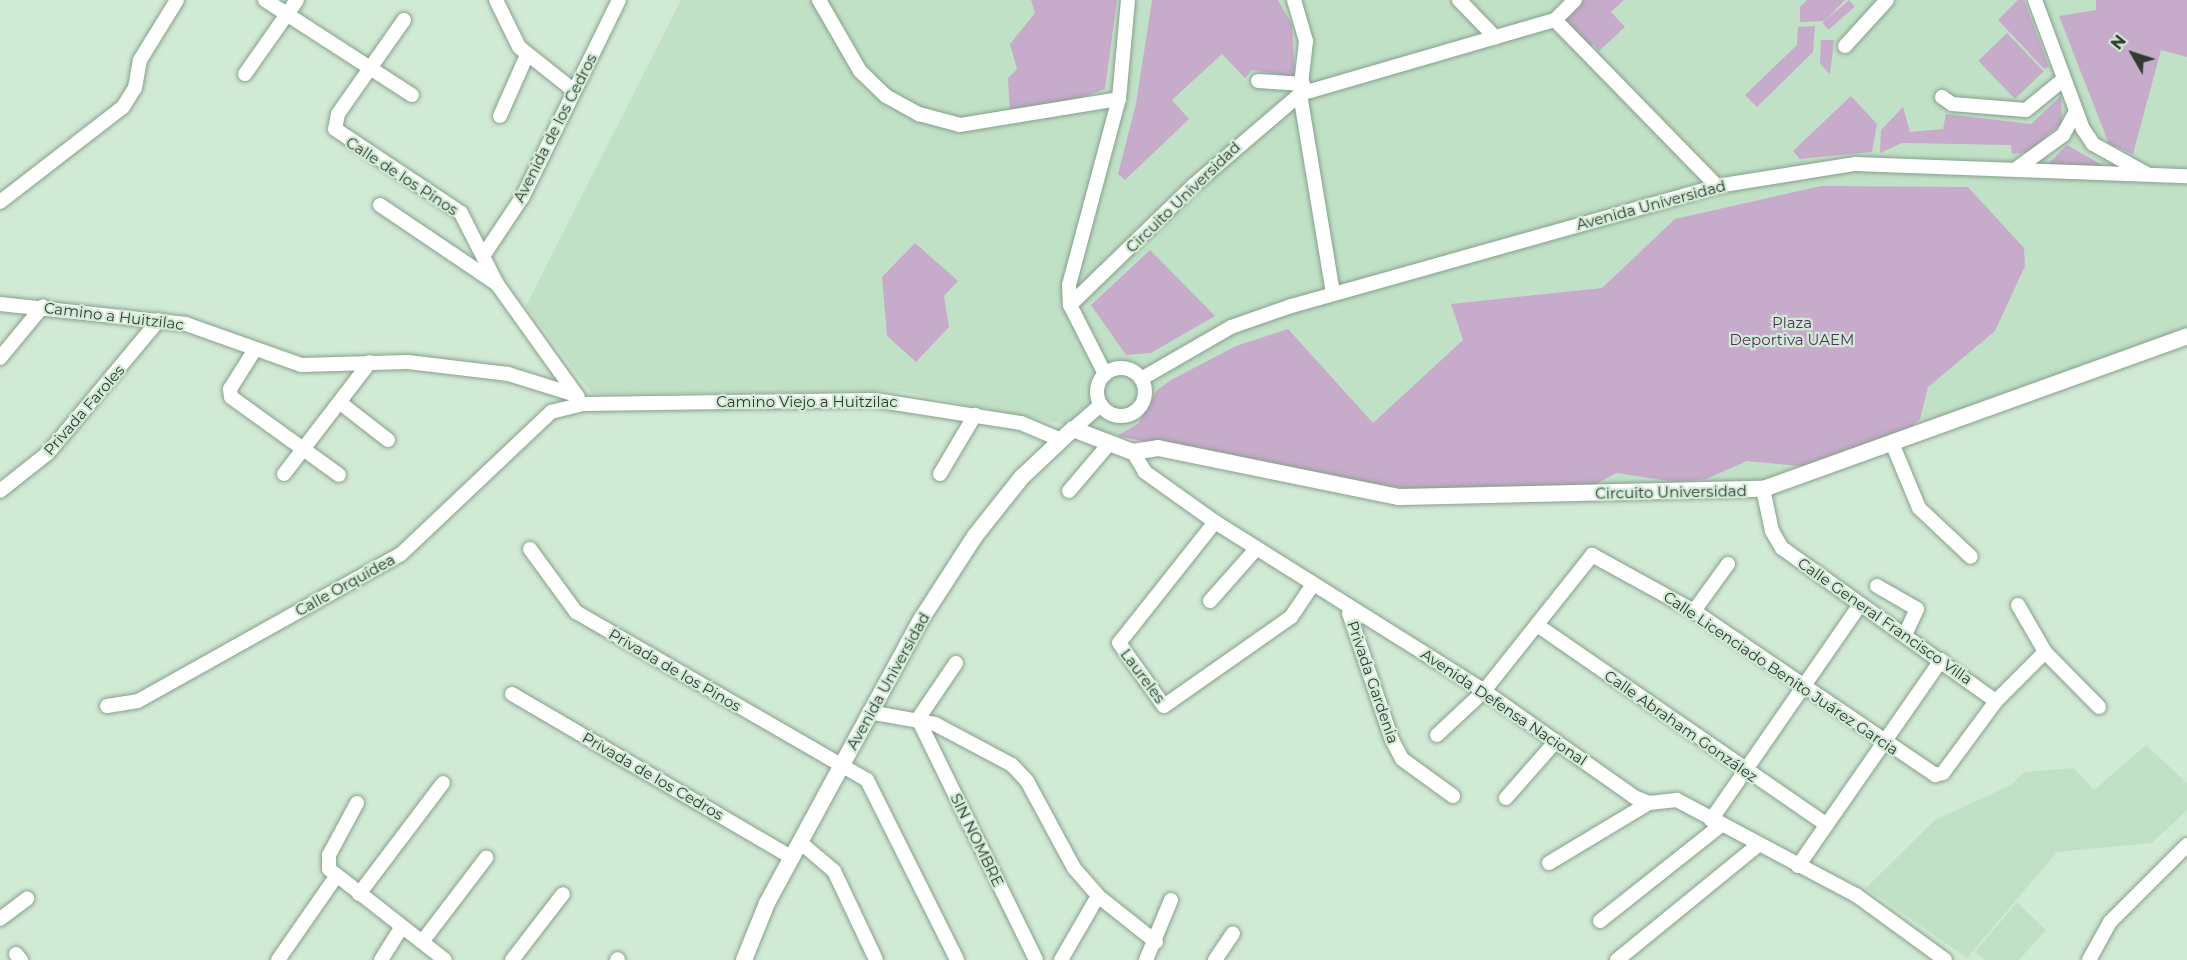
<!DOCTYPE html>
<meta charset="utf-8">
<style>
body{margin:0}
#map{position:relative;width:2187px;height:960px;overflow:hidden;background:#d1ead5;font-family:Montserrat,sans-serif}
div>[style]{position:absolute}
.built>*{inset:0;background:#c1e1c7}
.green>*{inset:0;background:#c6abcb;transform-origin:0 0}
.roads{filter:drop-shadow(0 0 2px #889f8c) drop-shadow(0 0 2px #889f8c)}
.minor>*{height:14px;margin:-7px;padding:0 7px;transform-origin:7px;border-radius:7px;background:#fff}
.minor>.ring{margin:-7px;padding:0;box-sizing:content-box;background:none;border:14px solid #fff;border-radius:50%}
.tertiary>*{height:16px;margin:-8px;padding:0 8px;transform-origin:8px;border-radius:8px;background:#fff}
span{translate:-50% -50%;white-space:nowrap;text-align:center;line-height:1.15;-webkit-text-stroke:4.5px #d1ead5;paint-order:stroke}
.street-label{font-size:15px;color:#313b32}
.park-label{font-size:15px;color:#562e5d}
.north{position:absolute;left:2103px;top:24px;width:60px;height:60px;-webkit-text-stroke:4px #d1ead5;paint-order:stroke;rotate:309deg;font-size:16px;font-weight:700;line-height:24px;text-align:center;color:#313b32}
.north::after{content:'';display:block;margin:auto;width:21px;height:27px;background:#313b32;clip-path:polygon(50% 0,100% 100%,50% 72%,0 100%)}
</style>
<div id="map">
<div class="built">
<i style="clip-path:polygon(681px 0,2187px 0,2187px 329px,1767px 486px,1409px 494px,899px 391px,592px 394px,526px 306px)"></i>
<i style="clip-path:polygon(2146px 745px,2187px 783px,2187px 810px,2152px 843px,2057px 852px,1967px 958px,1866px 888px,1935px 820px,2011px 785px,2024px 772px,2074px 768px,2094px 790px)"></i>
<i style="clip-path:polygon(2017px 902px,2046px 930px,2019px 960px,1986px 960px,1975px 952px)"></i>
</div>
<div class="green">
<i style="clip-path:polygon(1031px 0,1117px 0,1105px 89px,1052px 108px,1010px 114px,1008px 78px,1017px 69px,1010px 44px,1035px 13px)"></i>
<i style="clip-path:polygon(1152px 0,1278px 0,1292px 25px,1295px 77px,1252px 70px,1245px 78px,1222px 54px,1172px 100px,1189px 119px,1125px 180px,1118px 174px,1136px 104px)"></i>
<i style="clip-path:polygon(1582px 0,1624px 0,1611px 12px,1625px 27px,1599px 51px,1593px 44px,1587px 50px,1560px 20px)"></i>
<i style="clip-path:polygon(1807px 0,1845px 0,1825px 21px,1800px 22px,1800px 7px)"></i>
<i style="left:1849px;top:0;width:9px;height:35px;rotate:49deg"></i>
<i style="clip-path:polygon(2018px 0,2024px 0,2049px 67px,2044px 69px,1998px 20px)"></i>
<i style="clip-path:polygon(2096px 0,2187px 0,2187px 57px,2161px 50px,2133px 154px,2109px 144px,2059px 16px,2096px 10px)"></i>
<i style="clip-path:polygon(1815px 26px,1813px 52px,1757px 107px,1745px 95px,1797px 45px,1798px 27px)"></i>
<i style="left:2007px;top:33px;width:53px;height:40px;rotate:46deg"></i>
<i style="clip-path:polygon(1821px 40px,1834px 40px,1830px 74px,1820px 64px)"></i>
<i style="clip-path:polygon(1851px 96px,1877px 124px,1872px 152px,1800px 159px,1793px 151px)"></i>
<i style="clip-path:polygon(2061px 96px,2062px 123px,2028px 152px,2012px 154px,2011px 145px,1902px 143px,1880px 153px,1881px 130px,1903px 107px,1910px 132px,1943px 129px,1946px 114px,2031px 124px)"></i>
<i style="clip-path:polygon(2067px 145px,2104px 166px,2047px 165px)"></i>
<i style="clip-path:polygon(1821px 186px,1968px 187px,2024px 248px,2025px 266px,1995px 331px,1928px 387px,1920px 419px,1902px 435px,1809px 467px,1747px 461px,1706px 479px,1676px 482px,1616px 473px,1584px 491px,1413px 489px,1329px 480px,1117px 436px,1138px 424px,1157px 390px,1171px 380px,1236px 346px,1288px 329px,1373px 423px,1463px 340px,1451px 304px,1602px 288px,1675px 219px)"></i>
<i style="clip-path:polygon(915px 243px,958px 281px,944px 296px,949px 327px,916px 362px,887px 336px,882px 277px)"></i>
<i style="clip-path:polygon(1150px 250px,1215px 316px,1151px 353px,1126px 355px,1091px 305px)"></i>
</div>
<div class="roads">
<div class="minor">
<i style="left:265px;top:0;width:175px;rotate:32.9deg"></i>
<i style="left:496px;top:0;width:52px;rotate:63.9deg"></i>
<i style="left:519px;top:47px;width:69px;rotate:38.5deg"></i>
<i style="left:819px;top:0;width:82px;rotate:60deg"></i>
<i style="left:860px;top:71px;width:36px;rotate:44deg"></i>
<i style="left:886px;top:96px;width:38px;rotate:29deg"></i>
<i style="left:919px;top:114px;width:42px;rotate:15deg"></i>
<i style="left:960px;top:125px;width:161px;rotate:-9.3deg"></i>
<i style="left:1294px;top:0;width:43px;rotate:73.7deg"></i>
<i style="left:1306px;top:41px;width:53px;rotate:96.5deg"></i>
<i style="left:1300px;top:94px;width:202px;rotate:80.6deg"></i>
<i style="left:1459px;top:0;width:52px;rotate:45.8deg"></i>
<i style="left:2035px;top:0;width:138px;rotate:69.6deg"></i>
<i style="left:2083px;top:129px;width:18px;rotate:56deg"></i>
<i style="left:2093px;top:144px;width:62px;rotate:29.1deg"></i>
<i style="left:404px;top:20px;width:115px;rotate:125.1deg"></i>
<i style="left:338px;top:114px;width:15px;rotate:101deg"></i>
<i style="left:335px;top:129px;width:151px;rotate:33.7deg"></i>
<i style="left:461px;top:213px;width:80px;rotate:63.1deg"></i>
<i style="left:497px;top:284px;width:139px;rotate:54.4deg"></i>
<i style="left:1555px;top:20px;width:232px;rotate:45.7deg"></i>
<i style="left:1845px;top:46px;width:62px;rotate:-47.6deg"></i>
<i style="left:245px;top:74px;width:90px;rotate:-54.9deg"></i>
<i style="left:1258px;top:81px;width:45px;rotate:3.8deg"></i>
<i style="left:1942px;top:97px;width:12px;rotate:35deg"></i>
<i style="left:1952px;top:104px;width:74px;rotate:4.6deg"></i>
<i style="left:2026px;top:110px;width:49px;rotate:-39.2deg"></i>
<i style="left:500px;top:116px;width:67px;rotate:-66.1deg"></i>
<i style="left:2016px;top:169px;width:58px;rotate:-35.9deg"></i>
<i style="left:2063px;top:135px;width:26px;rotate:-61deg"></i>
<i style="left:0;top:202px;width:155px;rotate:-37.7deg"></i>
<i style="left:123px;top:107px;width:22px;rotate:-58deg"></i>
<i style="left:135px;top:88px;width:28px;rotate:-80deg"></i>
<i style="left:140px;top:60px;width:70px;rotate:-58.3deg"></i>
<i style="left:380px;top:205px;width:141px;rotate:34deg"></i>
<i style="left:485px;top:253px;width:69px;rotate:-56.3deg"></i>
<i style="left:523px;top:196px;width:218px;rotate:-63.9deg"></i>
<i style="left:0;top:304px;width:187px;rotate:6.1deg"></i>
<i style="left:186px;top:324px;width:122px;rotate:19.6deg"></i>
<i style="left:301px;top:365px;width:107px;rotate:-1.6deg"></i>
<i style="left:408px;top:362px;width:101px;rotate:6.8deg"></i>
<i style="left:508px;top:374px;width:71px;rotate:17.2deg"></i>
<i style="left:1070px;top:305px;width:173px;rotate:-44.1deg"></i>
<i style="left:1194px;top:185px;width:140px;rotate:-40.6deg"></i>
<i style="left:1300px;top:94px;width:266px;rotate:-16.2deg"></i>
<i style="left:1555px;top:20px;width:28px;rotate:-45deg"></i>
<i style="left:254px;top:351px;width:45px;rotate:122.3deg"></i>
<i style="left:230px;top:389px;width:8px;rotate:83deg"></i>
<i style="left:231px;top:397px;width:133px;rotate:35.8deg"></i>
<i style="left:0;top:358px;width:67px;rotate:-50.4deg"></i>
<i class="ring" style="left:1097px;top:368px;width:34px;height:34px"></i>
<i style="left:1105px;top:374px;width:77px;rotate:-116.9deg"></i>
<i style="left:1070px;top:305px;width:20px;rotate:-93deg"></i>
<i style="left:1069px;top:285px;width:193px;rotate:-75deg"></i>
<i style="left:1119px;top:99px;width:99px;rotate:-84.8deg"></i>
<i style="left:1141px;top:379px;width:104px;rotate:-30deg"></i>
<i style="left:1231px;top:327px;width:64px;rotate:-19.3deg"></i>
<i style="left:1291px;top:306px;width:443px;rotate:-15.7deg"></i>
<i style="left:1717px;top:186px;width:140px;rotate:-9.1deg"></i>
<i style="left:1855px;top:164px;width:332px;rotate:2.1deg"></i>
<i style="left:343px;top:405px;width:57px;rotate:37.9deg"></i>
<i style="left:1073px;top:429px;width:37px;rotate:-41deg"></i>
<i style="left:1892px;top:443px;width:70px;rotate:67.4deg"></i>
<i style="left:1919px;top:508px;width:71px;rotate:43.3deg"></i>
<i style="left:1133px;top:452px;width:23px;rotate:59deg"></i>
<i style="left:1145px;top:472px;width:86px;rotate:35.5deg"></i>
<i style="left:1215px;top:522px;width:318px;rotate:32.1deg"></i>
<i style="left:1484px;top:691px;width:184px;rotate:35.2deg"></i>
<i style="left:1634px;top:797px;width:16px;rotate:22deg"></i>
<i style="left:1649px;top:803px;width:28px;rotate:-6deg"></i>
<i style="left:1677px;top:800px;width:203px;rotate:28deg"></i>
<i style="left:1856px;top:895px;width:110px;rotate:36.1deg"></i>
<i style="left:284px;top:474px;width:141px;rotate:-52.5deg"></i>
<i style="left:940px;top:474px;width:69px;rotate:-59.3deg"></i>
<i style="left:1763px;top:489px;width:43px;rotate:77.9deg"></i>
<i style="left:1772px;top:531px;width:20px;rotate:60deg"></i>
<i style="left:1782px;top:548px;width:263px;rotate:35.6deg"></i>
<i style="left:0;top:491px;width:61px;rotate:-38.4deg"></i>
<i style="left:48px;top:453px;width:173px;rotate:-50.2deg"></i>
<i style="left:1069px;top:491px;width:62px;rotate:-49.6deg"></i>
<i style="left:1215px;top:522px;width:154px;rotate:128.4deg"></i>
<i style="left:1119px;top:643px;width:77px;rotate:54.5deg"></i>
<i style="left:1164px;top:706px;width:155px;rotate:-35deg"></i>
<i style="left:1291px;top:617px;width:40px;rotate:-56deg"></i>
<i style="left:530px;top:549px;width:78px;rotate:53.9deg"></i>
<i style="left:576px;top:612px;width:336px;rotate:30deg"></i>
<i style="left:867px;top:780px;width:201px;rotate:63.4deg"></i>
<i style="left:1877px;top:586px;width:46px;rotate:29.9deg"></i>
<i style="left:1917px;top:609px;width:29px;rotate:115deg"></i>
<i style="left:1210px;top:601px;width:69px;rotate:-48.5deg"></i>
<i style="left:2018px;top:605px;width:54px;rotate:60.1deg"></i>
<i style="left:2045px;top:652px;width:77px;rotate:45.5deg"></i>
<i style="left:1694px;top:611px;width:58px;rotate:-54.1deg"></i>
<i style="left:1349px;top:613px;width:134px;rotate:71.3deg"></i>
<i style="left:1392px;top:740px;width:21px;rotate:62deg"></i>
<i style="left:1402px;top:759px;width:63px;rotate:36deg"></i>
<i style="left:1537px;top:625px;width:352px;rotate:34.6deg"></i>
<i style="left:956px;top:663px;width:68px;rotate:124.2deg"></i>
<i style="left:918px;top:719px;width:268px;rotate:63.9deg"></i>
<i style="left:512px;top:694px;width:325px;rotate:30.3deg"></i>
<i style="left:107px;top:706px;width:31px;rotate:-9deg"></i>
<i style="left:138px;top:701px;width:301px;rotate:-29.2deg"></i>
<i style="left:401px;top:554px;width:207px;rotate:-43.4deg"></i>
<i style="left:551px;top:412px;width:34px;rotate:-14deg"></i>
<i style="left:584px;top:404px;width:291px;rotate:-0.8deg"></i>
<i style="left:875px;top:400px;width:148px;rotate:9deg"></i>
<i style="left:1021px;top:423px;width:43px;rotate:23deg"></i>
<i style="left:869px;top:712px;width:67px;rotate:10.3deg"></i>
<i style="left:935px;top:724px;width:87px;rotate:28deg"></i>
<i style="left:1012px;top:765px;width:22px;rotate:47deg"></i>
<i style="left:1027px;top:781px;width:99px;rotate:61.6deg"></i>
<i style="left:1074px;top:868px;width:37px;rotate:49deg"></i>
<i style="left:1098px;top:896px;width:74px;rotate:38.4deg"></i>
<i style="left:1437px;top:735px;width:64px;rotate:-43.1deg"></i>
<i style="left:1484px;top:691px;width:174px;rotate:-51.5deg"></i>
<i style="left:1592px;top:555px;width:116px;rotate:28.8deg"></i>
<i style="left:1694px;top:611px;width:292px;rotate:34.2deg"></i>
<i style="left:1935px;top:775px;width:8px;rotate:-14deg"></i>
<i style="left:1943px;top:773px;width:89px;rotate:-53.6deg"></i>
<i style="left:1996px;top:701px;width:69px;rotate:-45deg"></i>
<i style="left:1506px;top:798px;width:76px;rotate:-48.7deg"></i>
<i style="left:357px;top:803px;width:59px;rotate:118.3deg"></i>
<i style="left:329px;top:855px;width:14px;rotate:90deg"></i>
<i style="left:329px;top:869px;width:147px;rotate:38.1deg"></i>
<i style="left:1711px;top:820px;width:262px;rotate:-55.3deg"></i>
<i style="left:801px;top:843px;width:43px;rotate:40.3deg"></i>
<i style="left:834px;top:871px;width:98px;rotate:64.7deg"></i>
<i style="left:1549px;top:863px;width:117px;rotate:-31deg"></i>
<i style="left:1798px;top:866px;width:251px;rotate:-55.2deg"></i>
<i style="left:359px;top:894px;width:139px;rotate:-52.9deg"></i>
<i style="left:0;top:919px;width:34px;rotate:-37deg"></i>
<i style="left:1600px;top:921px;width:153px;rotate:-38.4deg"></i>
<i style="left:422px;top:942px;width:106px;rotate:-52.7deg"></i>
<i style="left:16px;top:954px;width:8px;rotate:50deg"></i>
<i style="left:278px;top:960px;width:100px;rotate:-55.2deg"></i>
<i style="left:381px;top:960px;width:39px;rotate:-58deg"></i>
<i style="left:512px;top:960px;width:83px;rotate:-52.3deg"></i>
<i style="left:617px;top:960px;width:1px;rotate:-45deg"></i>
<i style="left:1061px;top:960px;width:74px;rotate:-60deg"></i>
<i style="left:1146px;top:960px;width:65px;rotate:-67.4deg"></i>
<i style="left:1215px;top:960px;width:32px;rotate:-56deg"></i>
<i style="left:1617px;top:960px;width:182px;rotate:-39.2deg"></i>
<i style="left:2089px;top:960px;width:43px;rotate:-61.1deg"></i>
<i style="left:2110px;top:922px;width:109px;rotate:-45deg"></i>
</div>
<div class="tertiary">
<i style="left:744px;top:960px;width:61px;rotate:-68deg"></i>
<i style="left:767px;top:903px;width:324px;rotate:-61.5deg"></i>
<i style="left:922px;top:618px;width:98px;rotate:-57.1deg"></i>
<i style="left:975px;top:536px;width:75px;rotate:-51.5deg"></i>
<i style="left:1022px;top:477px;width:70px;rotate:-43.3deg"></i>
<i style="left:1073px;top:429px;width:64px;rotate:21deg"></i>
<i style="left:1133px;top:452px;width:25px;rotate:-9deg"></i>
<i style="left:1158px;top:448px;width:246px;rotate:11.5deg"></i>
<i style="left:1399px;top:497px;width:364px;rotate:-1.3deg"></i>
<i style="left:1763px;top:489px;width:451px;rotate:-19.8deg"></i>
</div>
</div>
<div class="street-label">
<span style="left:555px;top:128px;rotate:-63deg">Avenida de los Cedros</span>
<span style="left:402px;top:176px;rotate:33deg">Calle de los Pinos</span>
<span style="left:1183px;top:197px;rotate:-44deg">Circuito Universidad</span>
<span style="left:1651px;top:205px;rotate:-15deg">Avenida Universidad</span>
<span style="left:114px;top:316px;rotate:7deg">Camino a Huitzilac</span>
<span style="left:807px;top:402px">Camino Viejo a Huitzilac</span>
<span style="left:84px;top:410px;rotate:-49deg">Privada Faroles</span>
<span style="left:1671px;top:492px;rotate:-1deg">Circuito Universidad</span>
<span style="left:345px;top:585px;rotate:-29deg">Calle Orquídea</span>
<span style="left:1885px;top:621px;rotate:35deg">Calle General Francisco Villa</span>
<span style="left:675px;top:670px;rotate:30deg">Privada de los Pinos</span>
<span style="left:1781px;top:673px;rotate:34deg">Calle Licenciado Benito Juárez Garcia</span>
<span style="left:1143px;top:676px;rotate:53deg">Laureles</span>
<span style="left:888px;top:681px;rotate:-61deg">Avenida Universidad</span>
<span style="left:1373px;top:682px;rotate:71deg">Privada Gardenia</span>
<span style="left:1504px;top:707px;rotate:34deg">Avenida Defensa Nacional</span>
<span style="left:1681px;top:726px;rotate:35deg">Calle Abraham González</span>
<span style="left:653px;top:776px;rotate:30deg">Privada de los Cedros</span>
<span style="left:977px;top:840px;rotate:64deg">SIN NOMBRE</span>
</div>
<div class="park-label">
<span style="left:1792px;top:331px">Plaza<br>Deportiva UAEM</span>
</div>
<div class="north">N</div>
</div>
